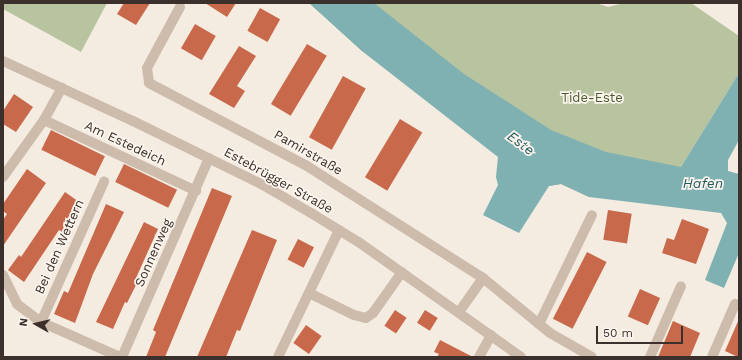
<!DOCTYPE html>
<meta charset="utf-8">
<style>
body{margin:0}
#map{position:relative;width:742px;height:360px;overflow:hidden;background:#f4ebe1;font-family:"Work Sans",sans-serif}
div>[style]{position:absolute}
.green>*{inset:0;background:#b8c4a0}
.water>*{inset:0;background:#7fb0b2}
.building>*{inset:0;background:#c8694b;transform-origin:0 0}
.minor>*{height:10px;margin:-5px;padding:0 5px;transform-origin:5px;border-radius:5px;background:#cdbbac}
span{translate:-50% -50%;white-space:nowrap;text-align:center;line-height:1.15;-webkit-text-stroke:3.5px #fbf5ee;paint-order:stroke}
.park-label{font-size:13px;color:#4a5a2e}
.street-label{font-size:13px;color:#3b302b}
.water-label{font-size:14px;color:#1f5a5e;font-style:italic}
.frame{position:absolute;inset:0;border:4px solid #3b302b;pointer-events:none}
.north{position:absolute;left:16px;top:304px;width:40px;height:40px;-webkit-text-stroke:3px #fbf5ee;paint-order:stroke;rotate:278deg;font-size:11px;font-weight:700;line-height:16px;text-align:center;color:#3b302b}
.north::after{content:'';display:block;margin:auto;width:14px;height:18px;background:#3b302b;clip-path:polygon(50% 0,100% 100%,50% 72%,0 100%)}
.scale{position:absolute;left:596px;top:326px;width:87px;height:18px;box-sizing:border-box;border:2px solid #3b302b;border-top:0;padding-left:5px;font-size:12px;line-height:14px;white-space:nowrap;color:#3b302b;-webkit-text-stroke:3px #fbf5ee;paint-order:stroke}
</style>
<div id="map">
<div class="green">
<i style="clip-path:polygon(3px 3px,107px 3px,81px 52px,3px 9px)"></i>
<i style="clip-path:polygon(309px 3px,596px 3px,608px 7px,624px 3px,691px 3px,739px 36px,739px 73px,681px 167px,589px 197px,561px 184px,549px 186px,362px 51px)"></i>
</div>
<div class="water">
<i style="clip-path:polygon(309px 3px,374px 3px,464px 74px,551px 130px,606px 152px,681px 167px,739px 73px,739px 140px,728px 160px,728px 171px,739px 174px,739px 253px,724px 288px,705px 280px,727px 223px,721px 213px,589px 197px,561px 184px,549px 186px,519px 233px,483px 215px,498px 185px,496px 177px,498px 157px,362px 51px)"></i>
</div>
<div class="building">
<i style="clip-path:polygon(124px 3px,150px 3px,136px 25px,117px 14px)"></i>
<i style="clip-path:polygon(205px 3px,236px 3px,227px 17px)"></i>
<i style="left:260px;top:8px;width:23px;height:26px;rotate:29deg"></i>
<i style="left:195px;top:24px;width:24px;height:28px;rotate:30deg"></i>
<i style="left:307px;top:44px;width:23px;height:70px;rotate:31deg"></i>
<i style="clip-path:polygon(239px 46px,256px 56px,237px 86px,245px 91px,234px 108px,209px 94px)"></i>
<i style="left:343px;top:76px;width:26px;height:70px;rotate:29deg"></i>
<i style="clip-path:polygon(14px 94px,33px 107px,16px 132px,3px 124px,3px 111px)"></i>
<i style="left:400px;top:119px;width:26px;height:68px;rotate:31deg"></i>
<i style="left:51px;top:130px;width:60px;height:22px;rotate:26deg"></i>
<i style="left:124px;top:164px;width:59px;height:20px;rotate:26deg"></i>
<i style="clip-path:polygon(27px 169px,46px 183px,3px 246px,3px 220px,7px 214px,3px 211px,3px 204px)"></i>
<i style="clip-path:polygon(212px 188px,232px 196px,165px 357px,146px 357px,156px 332px,153px 330px)"></i>
<i style="clip-path:polygon(65px 192px,82px 204px,62px 232px,59px 230px,24px 282px,8px 270px,19px 255px,21px 257px)"></i>
<i style="clip-path:polygon(106px 204px,124px 212px,93px 274px,75px 323px,54px 314px,64px 291px,68px 293px)"></i>
<i style="left:608px;top:210px;width:24px;height:30px;rotate:9deg"></i>
<i style="clip-path:polygon(682px 219px,709px 229px,696px 264px,662px 253px,667px 238px,674px 240px)"></i>
<i style="clip-path:polygon(144px 222px,158px 229px,136px 278px,139px 279px,127px 303px,125px 302px,113px 329px,96px 322px)"></i>
<i style="clip-path:polygon(252px 230px,277px 240px,240px 331px,237px 330px,226px 357px,197px 357px)"></i>
<i style="left:298px;top:239px;width:18px;height:23px;rotate:27deg"></i>
<i style="left:587px;top:252px;width:22px;height:75px;rotate:27deg"></i>
<i style="left:640px;top:289px;width:22px;height:30px;rotate:24deg"></i>
<i style="left:395px;top:310px;width:14px;height:19px;rotate:34deg"></i>
<i style="left:425px;top:310px;width:15px;height:15px;rotate:32deg"></i>
<i style="clip-path:polygon(739px 319px,739px 357px,738px 357px,725px 351px)"></i>
<i style="clip-path:polygon(673px 321px,700px 333px,690px 357px,658px 357px)"></i>
<i style="left:306px;top:325px;width:19px;height:22px;rotate:35deg"></i>
<i style="clip-path:polygon(440px 340px,473px 357px,437px 357px,439px 354px,434px 352px)"></i>
</div>
<div class="minor">
<i style="left:180px;top:7px;width:69px;rotate:118.4deg"></i>
<i style="left:147px;top:68px;width:15px;rotate:82deg"></i>
<i style="left:149px;top:83px;width:178px;rotate:27.7deg"></i>
<i style="left:307px;top:166px;width:209px;rotate:32.5deg"></i>
<i style="left:483px;top:278px;width:42px;rotate:125.2deg"></i>
<i style="left:3px;top:61px;width:143px;rotate:24.8deg"></i>
<i style="left:133px;top:121px;width:145px;rotate:26.2deg"></i>
<i style="left:263px;top:185px;width:56px;rotate:30.3deg"></i>
<i style="left:311px;top:213px;width:57px;rotate:31.5deg"></i>
<i style="left:360px;top:243px;width:197px;rotate:35.3deg"></i>
<i style="left:44px;top:120px;width:168px;rotate:25deg"></i>
<i style="left:3px;top:177px;width:70px;rotate:-54.3deg"></i>
<i style="left:44px;top:120px;width:37px;rotate:-61deg"></i>
<i style="left:3px;top:275px;width:32px;rotate:64deg"></i>
<i style="left:17px;top:304px;width:30px;rotate:37deg"></i>
<i style="left:41px;top:322px;width:86px;rotate:23.9deg"></i>
<i style="left:483px;top:278px;width:87px;rotate:39.4deg"></i>
<i style="left:550px;top:333px;width:48px;rotate:29.7deg"></i>
<i style="left:309px;top:293px;width:50px;rotate:26.1deg"></i>
<i style="left:354px;top:315px;width:12px;rotate:14deg"></i>
<i style="left:366px;top:318px;width:9px;rotate:-36deg"></i>
<i style="left:373px;top:313px;width:50px;rotate:-54.7deg"></i>
<i style="left:41px;top:322px;width:154px;rotate:-65.8deg"></i>
<i style="left:539px;top:324px;width:121px;rotate:-64.1deg"></i>
<i style="left:122px;top:357px;width:217px;rotate:-66.4deg"></i>
<i style="left:278px;top:357px;width:141px;rotate:-64.3deg"></i>
<i style="left:479px;top:357px;width:25px;rotate:-61deg"></i>
<i style="left:650px;top:357px;width:77px;rotate:-66.4deg"></i>
<i style="left:712px;top:357px;width:58px;rotate:-66.5deg"></i>
</div>
<div class="park-label">
<span style="left:592px;top:98px">Tide-Este</span>
</div>
<div class="street-label">
<span style="left:125px;top:144px;rotate:25deg">Am Estedeich</span>
<span style="left:308px;top:153px;rotate:30deg">Pamirstraße</span>
<span style="left:278px;top:181px;rotate:29deg">Estebrügger Straße</span>
<span style="left:60px;top:247px;rotate:-66deg">Bei den Wettern</span>
<span style="left:154px;top:253px;rotate:-66deg">Sonnenweg</span>
</div>
<div class="water-label">
<span style="left:521px;top:143px;rotate:37deg">Este</span>
<span style="left:703px;top:183px">Hafen</span>
</div>
<div class="frame"></div>
<div class="north">N</div>
<div class="scale">50 m</div>
</div>
